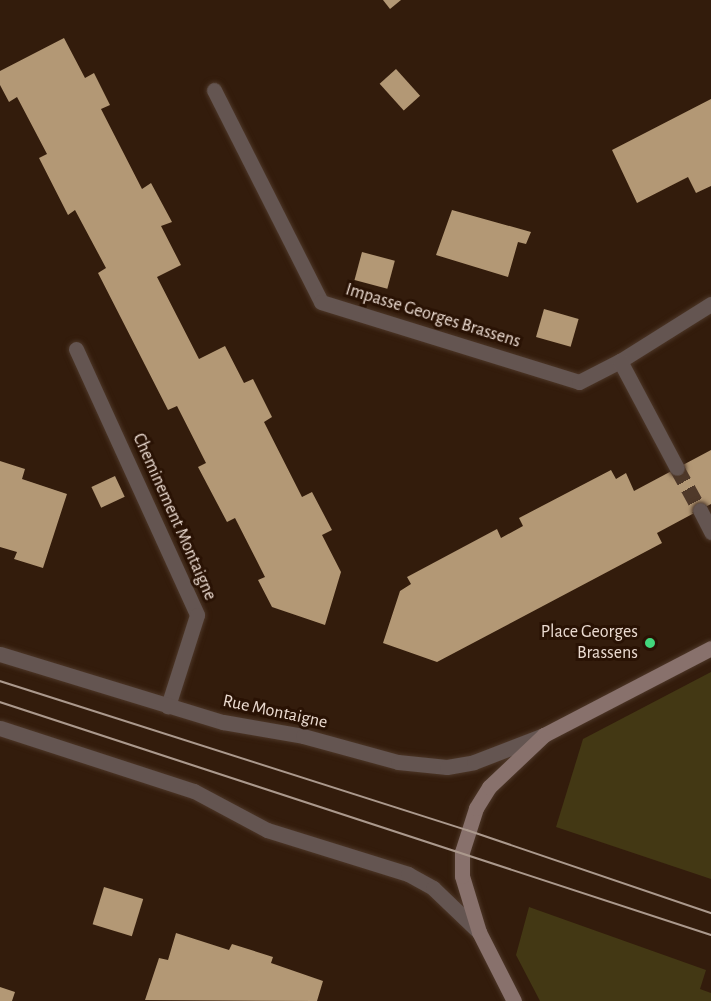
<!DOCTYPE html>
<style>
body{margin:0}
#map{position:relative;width:711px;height:1001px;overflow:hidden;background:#331c0c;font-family:"Alegreya Sans",sans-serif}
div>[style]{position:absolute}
.green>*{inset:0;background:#433814}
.building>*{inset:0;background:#b39875;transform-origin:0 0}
.street-tunnel>*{height:15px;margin-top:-7.5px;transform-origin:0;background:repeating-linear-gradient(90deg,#4f392a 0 15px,transparent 0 23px)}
.roads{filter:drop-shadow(0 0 2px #4d3728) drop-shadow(0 0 2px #4d3728)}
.street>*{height:15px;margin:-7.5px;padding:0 7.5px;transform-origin:7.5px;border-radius:7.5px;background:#645551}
.secondary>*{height:15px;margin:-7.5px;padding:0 7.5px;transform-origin:7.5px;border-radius:7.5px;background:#88716c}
.tram>*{height:1.5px;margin:-0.75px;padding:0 0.75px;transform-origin:0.75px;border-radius:0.75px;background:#ab998d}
.dots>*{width:16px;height:16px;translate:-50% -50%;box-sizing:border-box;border:3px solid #291204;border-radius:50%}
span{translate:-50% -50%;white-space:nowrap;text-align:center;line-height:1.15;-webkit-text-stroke:6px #291204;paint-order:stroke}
.street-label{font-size:18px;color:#ebdbd1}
.poi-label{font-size:18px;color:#ebdbd1}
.right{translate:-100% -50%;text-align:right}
</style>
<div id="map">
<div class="green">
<i style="clip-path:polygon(711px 672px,711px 879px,556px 827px,583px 739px)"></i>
<i style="clip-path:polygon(529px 907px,706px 970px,700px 989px,711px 993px,711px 1001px,540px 1001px,516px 955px)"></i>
</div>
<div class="building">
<i style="clip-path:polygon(383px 0,401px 0,390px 9px)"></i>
<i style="clip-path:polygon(64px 38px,85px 78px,94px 73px,110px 105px,101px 109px,142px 189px,151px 183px,172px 222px,161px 226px,181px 265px,157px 277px,199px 359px,225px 346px,244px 383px,253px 379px,272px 417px,264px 422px,302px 497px,312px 492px,332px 530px,322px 535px,341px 572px,325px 625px,272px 607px,258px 580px,265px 577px,235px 518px,227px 522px,198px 467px,206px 463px,177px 406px,168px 410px,98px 273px,106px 268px,75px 210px,68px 215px,39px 158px,47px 154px,17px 97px,9px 102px,0 85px,0 71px)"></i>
<i style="left:396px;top:69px;width:36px;height:22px;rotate:48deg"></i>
<i style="clip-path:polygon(711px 99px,711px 186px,696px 193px,688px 177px,637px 203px,612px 150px)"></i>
<i style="clip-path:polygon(452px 210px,531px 232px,526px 244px,518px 242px,508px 277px,436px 255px)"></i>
<i style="left:362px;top:252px;width:34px;height:29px;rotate:15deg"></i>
<i style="left:544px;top:309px;width:36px;height:29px;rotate:16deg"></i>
<i style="clip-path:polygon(711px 450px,711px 504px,657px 533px,662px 543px,437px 662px,383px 643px,400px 591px,411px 584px,407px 577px,497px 529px,501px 538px,523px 526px,519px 518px,611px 470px,616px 479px,626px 473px,634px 491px)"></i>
<i style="clip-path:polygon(0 461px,25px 469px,22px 479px,67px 494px,43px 568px,14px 559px,17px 552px,0 547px)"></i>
<i style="left:115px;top:476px;width:23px;height:26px;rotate:65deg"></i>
<i style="left:104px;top:887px;width:41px;height:39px;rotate:17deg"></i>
<i style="clip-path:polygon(176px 933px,229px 950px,232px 944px,273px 957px,271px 963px,323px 981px,317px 1001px,145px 1000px,159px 958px,168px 960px)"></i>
<i style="clip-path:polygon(0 987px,15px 992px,12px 1001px,0 1001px)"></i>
</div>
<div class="street-tunnel">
<i style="left:677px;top:468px;width:48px;rotate:61.3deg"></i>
</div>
<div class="roads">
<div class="street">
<i style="left:214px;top:90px;width:237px;rotate:63.2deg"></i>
<i style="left:321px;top:302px;width:270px;rotate:17.2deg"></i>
<i style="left:579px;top:382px;width:46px;rotate:-27.1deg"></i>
<i style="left:620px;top:361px;width:107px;rotate:-32.1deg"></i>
<i style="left:76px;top:349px;width:292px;rotate:65.5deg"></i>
<i style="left:197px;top:615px;width:96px;rotate:107.7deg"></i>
<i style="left:620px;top:361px;width:121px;rotate:62deg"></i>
<i style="left:700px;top:510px;width:25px;rotate:63deg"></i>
<i style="left:0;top:654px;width:233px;rotate:17deg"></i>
<i style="left:223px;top:722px;width:81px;rotate:9.9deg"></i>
<i style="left:303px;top:736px;width:98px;rotate:15.3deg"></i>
<i style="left:398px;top:762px;width:49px;rotate:5.8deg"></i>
<i style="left:447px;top:767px;width:27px;rotate:-10deg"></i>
<i style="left:474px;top:762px;width:75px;rotate:-21.1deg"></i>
<i style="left:0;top:728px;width:204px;rotate:18deg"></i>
<i style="left:194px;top:791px;width:83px;rotate:28.1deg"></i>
<i style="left:267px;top:830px;width:148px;rotate:17.3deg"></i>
<i style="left:408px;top:874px;width:29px;rotate:29deg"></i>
<i style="left:433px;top:888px;width:64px;rotate:43.7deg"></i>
</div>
<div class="secondary">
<i style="left:514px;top:1001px;width:77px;rotate:-116.9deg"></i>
<i style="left:479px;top:932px;width:59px;rotate:-106.9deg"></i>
<i style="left:462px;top:876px;width:24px;rotate:-90deg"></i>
<i style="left:462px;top:852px;width:46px;rotate:-72.3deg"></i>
<i style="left:476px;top:808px;width:25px;rotate:-58deg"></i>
<i style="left:489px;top:787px;width:76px;rotate:-43.4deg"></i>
<i style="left:544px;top:735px;width:188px;rotate:-27.5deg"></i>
</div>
</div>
<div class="tram">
<i style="left:0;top:681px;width:490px;rotate:17.7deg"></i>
<i style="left:467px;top:830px;width:258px;rotate:18.8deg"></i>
<i style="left:0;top:702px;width:748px;rotate:18.14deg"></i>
</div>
<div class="dots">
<i style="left:650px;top:643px;background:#42d77c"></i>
</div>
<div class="street-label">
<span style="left:433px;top:316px;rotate:17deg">Impasse Georges Brassens</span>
<span style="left:174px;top:517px;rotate:66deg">Cheminement Montaigne</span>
<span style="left:275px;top:712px;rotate:12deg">Rue Montaigne</span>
</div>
<div class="poi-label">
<span class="right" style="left:638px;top:643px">Place Georges<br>Brassens</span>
</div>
</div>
